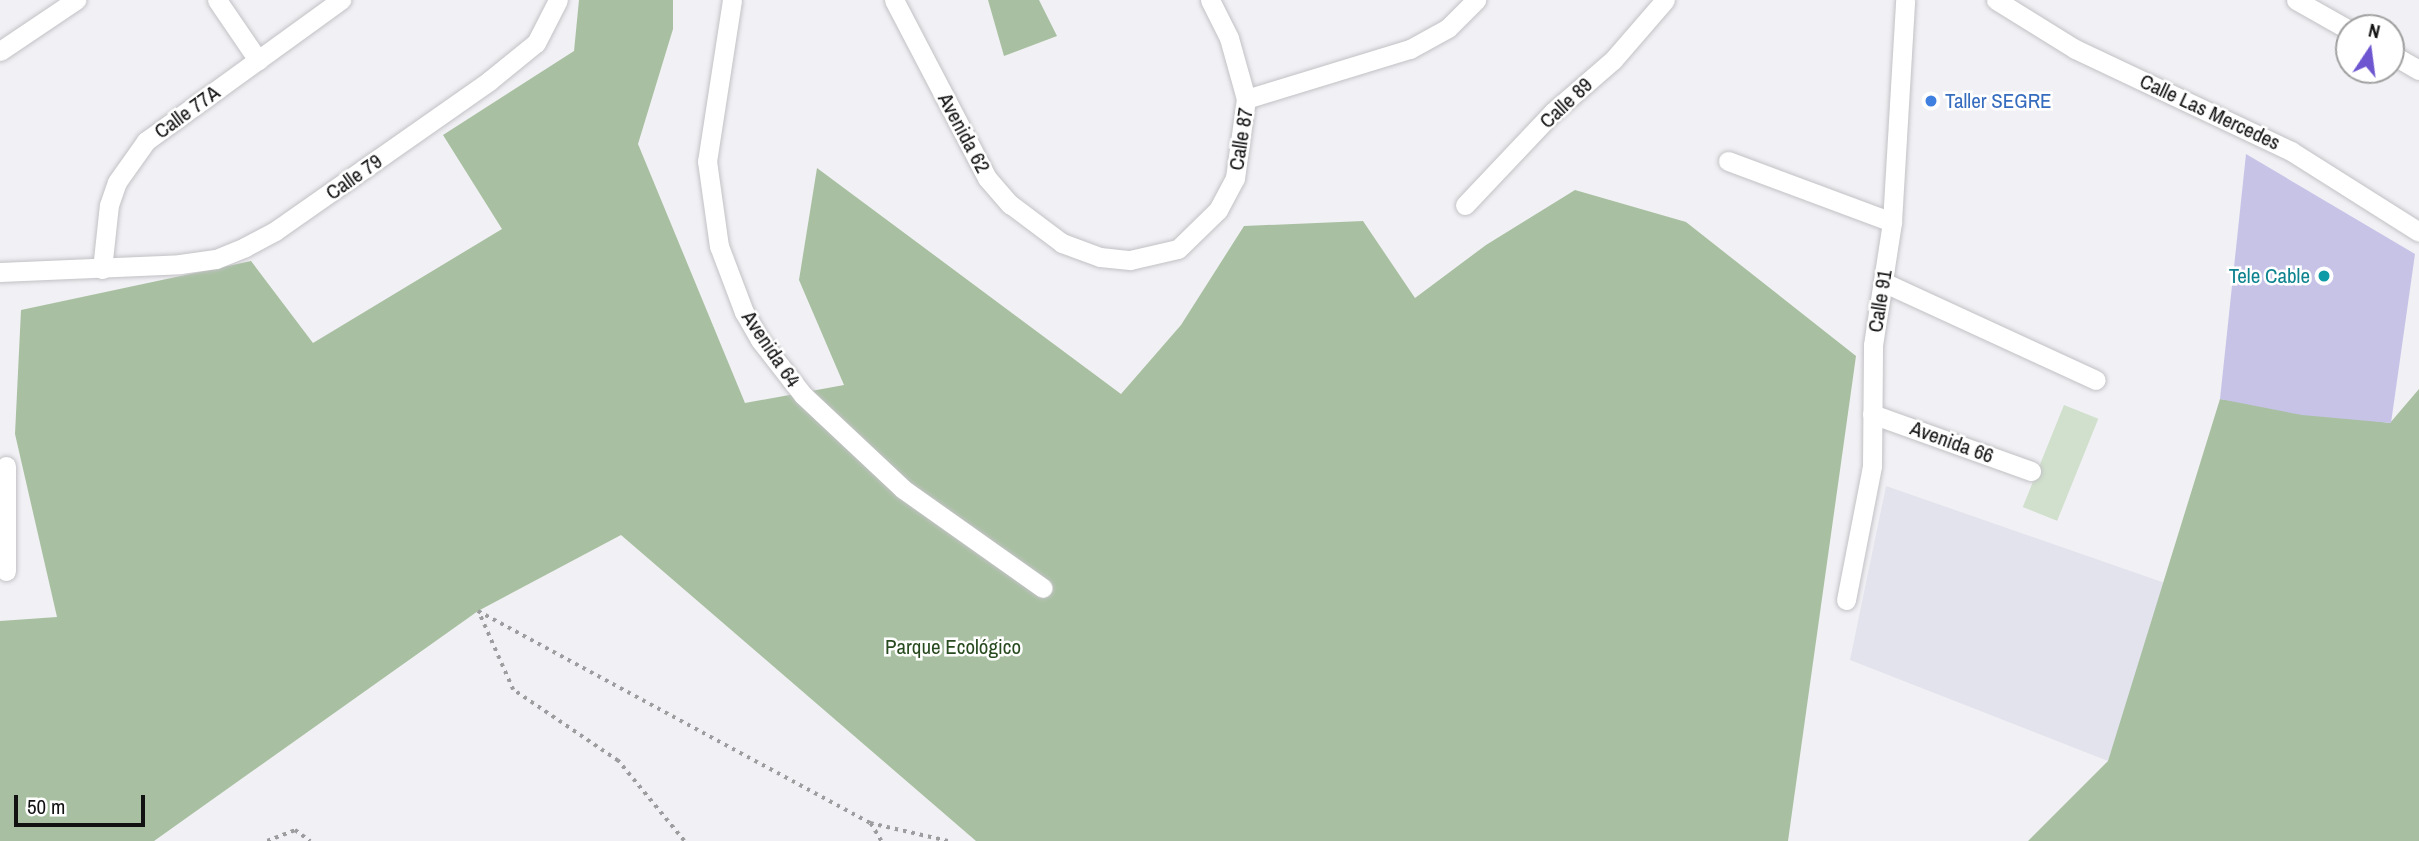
<!DOCTYPE html>
<meta charset="utf-8">
<style>
body{margin:0}
#map{position:relative;width:2419px;height:841px;overflow:hidden;background:#f1f0f4;font-family:"Archivo Narrow",sans-serif}
div>[style]{position:absolute}
.built>*{inset:0;background:#e3e3ee}
.green>*{inset:0;background:#d0e0cc;transform-origin:0 0}
.forest>*{inset:0;background:#a8c0a1}
.building>*{inset:0;background:#c6c3e7}
.path>*{height:3.5px;margin-top:-1.75px;transform-origin:0;background:repeating-linear-gradient(90deg,#9d9c9f 0 3.5px,transparent 0 8.5px)}
.roads{filter:drop-shadow(0 0 2px #c2c1c5) drop-shadow(0 0 2px #c2c1c5)}
.minor>*{height:19px;margin:-9.5px;padding:0 9.5px;transform-origin:9.5px;border-radius:9.5px;background:#fff}
.dots>*{width:19px;height:19px;translate:-50% -50%;box-sizing:border-box;border:4px solid #fff;border-radius:50%}
span{translate:-50% -50%;white-space:nowrap;text-align:center;line-height:1.15;-webkit-text-stroke:5px #fff;paint-order:stroke}
.shop-label{font-size:21px;color:#366cbe}
.left{translate:0 -50%;text-align:left}
.street-label{font-size:21px;color:#121213}
.culture-label{font-size:21px;color:#0d838f}
.right{translate:-100% -50%;text-align:right}
.park-label{font-size:21px;color:#284a1f}
.north{position:absolute;left:2335px;top:14px;width:70px;height:70px;box-sizing:border-box;background:#fff;border:2px solid #a0a0a1;border-radius:50%;rotate:13deg;font-size:19px;font-weight:700;line-height:28px;text-align:center;color:#121213}
.north::after{content:'';display:block;margin:auto;width:24px;height:32px;background:#6d56d0;clip-path:polygon(50% 0,100% 100%,50% 72%,0 100%)}
.scale{position:absolute;left:14px;top:795px;width:131px;height:32px;box-sizing:border-box;border:4px solid #121213;border-top:0;padding-left:9px;font-size:21px;line-height:24px;white-space:nowrap;color:#121213;-webkit-text-stroke:5px #fff;paint-order:stroke}
</style>
<div id="map">
<div class="built">
<i style="clip-path:polygon(1886px 486px,2165px 583px,2108px 761px,1850px 660px)"></i>
</div>
<div class="green">
<i style="left:2064px;top:405px;width:37px;height:110px;rotate:22deg"></i>
</div>
<div class="forest">
<i style="clip-path:polygon(579px 0,673px 0,673px 29px,638px 144px,745px 403px,844px 385px,799px 280px,817px 168px,1121px 394px,1181px 325px,1244px 226px,1363px 221px,1415px 298px,1486px 245px,1575px 190px,1686px 222px,1856px 356px,1788px 841px,976px 841px,621px 535px,478px 611px,154px 841px,0 841px,0 621px,57px 617px,15px 434px,21px 310px,251px 261px,313px 343px,502px 229px,443px 135px,574px 51px)"></i>
<i style="clip-path:polygon(988px 0,1039px 0,1057px 36px,1004px 56px)"></i>
<i style="clip-path:polygon(2419px 389px,2419px 841px,2028px 841px,2108px 761px,2220px 399px,2390px 423px)"></i>
</div>
<div class="building">
<i style="clip-path:polygon(2246px 154px,2415px 254px,2391px 423px,2302px 415px,2220px 399px)"></i>
</div>
<div class="path">
<i style="left:267px;top:841px;width:30px;rotate:-21deg"></i>
<i style="left:295px;top:830px;width:19px;rotate:36deg"></i>
<i style="left:684px;top:841px;width:104px;rotate:-129.5deg"></i>
<i style="left:618px;top:761px;width:127px;rotate:-145.9deg"></i>
<i style="left:513px;top:690px;width:86px;rotate:-113.9deg"></i>
<i style="left:478px;top:611px;width:446px;rotate:28.4deg"></i>
<i style="left:881px;top:841px;width:21px;rotate:-121deg"></i>
<i style="left:870px;top:823px;width:80px;rotate:13deg"></i>
</div>
<div class="roads">
<div class="minor">
<i style="left:217px;top:0;width:73px;rotate:55.7deg"></i>
<i style="left:732px;top:0;width:163px;rotate:98.8deg"></i>
<i style="left:707px;top:161px;width:86px;rotate:82deg"></i>
<i style="left:719px;top:246px;width:71px;rotate:69.3deg"></i>
<i style="left:744px;top:312px;width:32px;rotate:60deg"></i>
<i style="left:760px;top:340px;width:70px;rotate:52deg"></i>
<i style="left:803px;top:395px;width:137px;rotate:43.2deg"></i>
<i style="left:903px;top:489px;width:171px;rotate:35.3deg"></i>
<i style="left:894px;top:0;width:201px;rotate:62.4deg"></i>
<i style="left:987px;top:178px;width:35px;rotate:49deg"></i>
<i style="left:1010px;top:204px;width:65px;rotate:36.9deg"></i>
<i style="left:1062px;top:243px;width:40px;rotate:20.2deg"></i>
<i style="left:1100px;top:257px;width:30px;rotate:6deg"></i>
<i style="left:1130px;top:260px;width:49px;rotate:-12.9deg"></i>
<i style="left:1178px;top:249px;width:56px;rotate:-44.3deg"></i>
<i style="left:1218px;top:210px;width:36px;rotate:-62deg"></i>
<i style="left:1235px;top:178px;width:80px;rotate:-82.1deg"></i>
<i style="left:1246px;top:99px;width:171px;rotate:-17deg"></i>
<i style="left:1410px;top:49px;width:43px;rotate:-28.9deg"></i>
<i style="left:1448px;top:28px;width:40px;rotate:-45deg"></i>
<i style="left:1210px;top:0;width:42px;rotate:63.4deg"></i>
<i style="left:1229px;top:38px;width:63px;rotate:74.4deg"></i>
<i style="left:1996px;top:0;width:93px;rotate:31.8deg"></i>
<i style="left:2075px;top:49px;width:239px;rotate:25.3deg"></i>
<i style="left:2291px;top:151px;width:151px;rotate:32.3deg"></i>
<i style="left:2296px;top:0;width:61px;rotate:29.5deg"></i>
<i style="left:0;top:51px;width:92px;rotate:-33.9deg"></i>
<i style="left:2391px;top:54px;width:32px;rotate:30deg"></i>
<i style="left:1728px;top:161px;width:175px;rotate:20.4deg"></i>
<i style="left:1465px;top:205px;width:128px;rotate:-46.6deg"></i>
<i style="left:1553px;top:112px;width:79px;rotate:-40.9deg"></i>
<i style="left:1613px;top:60px;width:79px;rotate:-49.1deg"></i>
<i style="left:102px;top:269px;width:64px;rotate:-83.8deg"></i>
<i style="left:109px;top:205px;width:24px;rotate:-71deg"></i>
<i style="left:117px;top:182px;width:50px;rotate:-54.7deg"></i>
<i style="left:146px;top:141px;width:241px;rotate:-35.9deg"></i>
<i style="left:0;top:272px;width:180px;rotate:-2.5deg"></i>
<i style="left:180px;top:264px;width:36px;rotate:-8deg"></i>
<i style="left:216px;top:259px;width:31px;rotate:-22deg"></i>
<i style="left:245px;top:247px;width:34px;rotate:-28deg"></i>
<i style="left:275px;top:231px;width:261px;rotate:-35deg"></i>
<i style="left:489px;top:81px;width:60px;rotate:-39deg"></i>
<i style="left:536px;top:43px;width:48px;rotate:-62.9deg"></i>
<i style="left:1883px;top:282px;width:234px;rotate:24.7deg"></i>
<i style="left:1872px;top:414px;width:169px;rotate:19.7deg"></i>
<i style="left:6px;top:571px;width:105px;rotate:-90deg"></i>
<i style="left:1846px;top:600px;width:136px;rotate:-79deg"></i>
<i style="left:1872px;top:466px;width:121px;rotate:-89.5deg"></i>
<i style="left:1873px;top:345px;width:124px;rotate:-81.2deg"></i>
<i style="left:1892px;top:222px;width:222px;rotate:-86.6deg"></i>
</div>
</div>
<div class="dots">
<i style="left:1931px;top:101px;background:#3f7fe0"></i>
<i style="left:2324px;top:276px;background:#0f9aa8"></i>
</div>
<div class="shop-label">
<span class="left" style="left:1945px;top:101px">Taller SEGRE</span>
</div>
<div class="street-label">
<span style="left:1566px;top:103px;rotate:-43deg">Calle 89</span>
<span style="left:187px;top:112px;rotate:-36deg">Calle 77A</span>
<span style="left:2210px;top:112px;rotate:25deg">Calle Las Mercedes</span>
<span style="left:964px;top:133px;rotate:62deg">Avenida 62</span>
<span style="left:1241px;top:139px;rotate:-81deg">Calle 87</span>
<span style="left:354px;top:177px;rotate:-35deg">Calle 79</span>
<span style="left:1880px;top:301px;rotate:-81deg">Calle 91</span>
<span style="left:771px;top:349px;rotate:56deg">Avenida 64</span>
<span style="left:1952px;top:442px;rotate:20deg">Avenida 66</span>
</div>
<div class="culture-label">
<span class="right" style="left:2310px;top:276px">Tele Cable</span>
</div>
<div class="park-label">
<span style="left:953px;top:647px">Parque Ecológico</span>
</div>
<div class="north">N</div>
<div class="scale">50 m</div>
</div>
